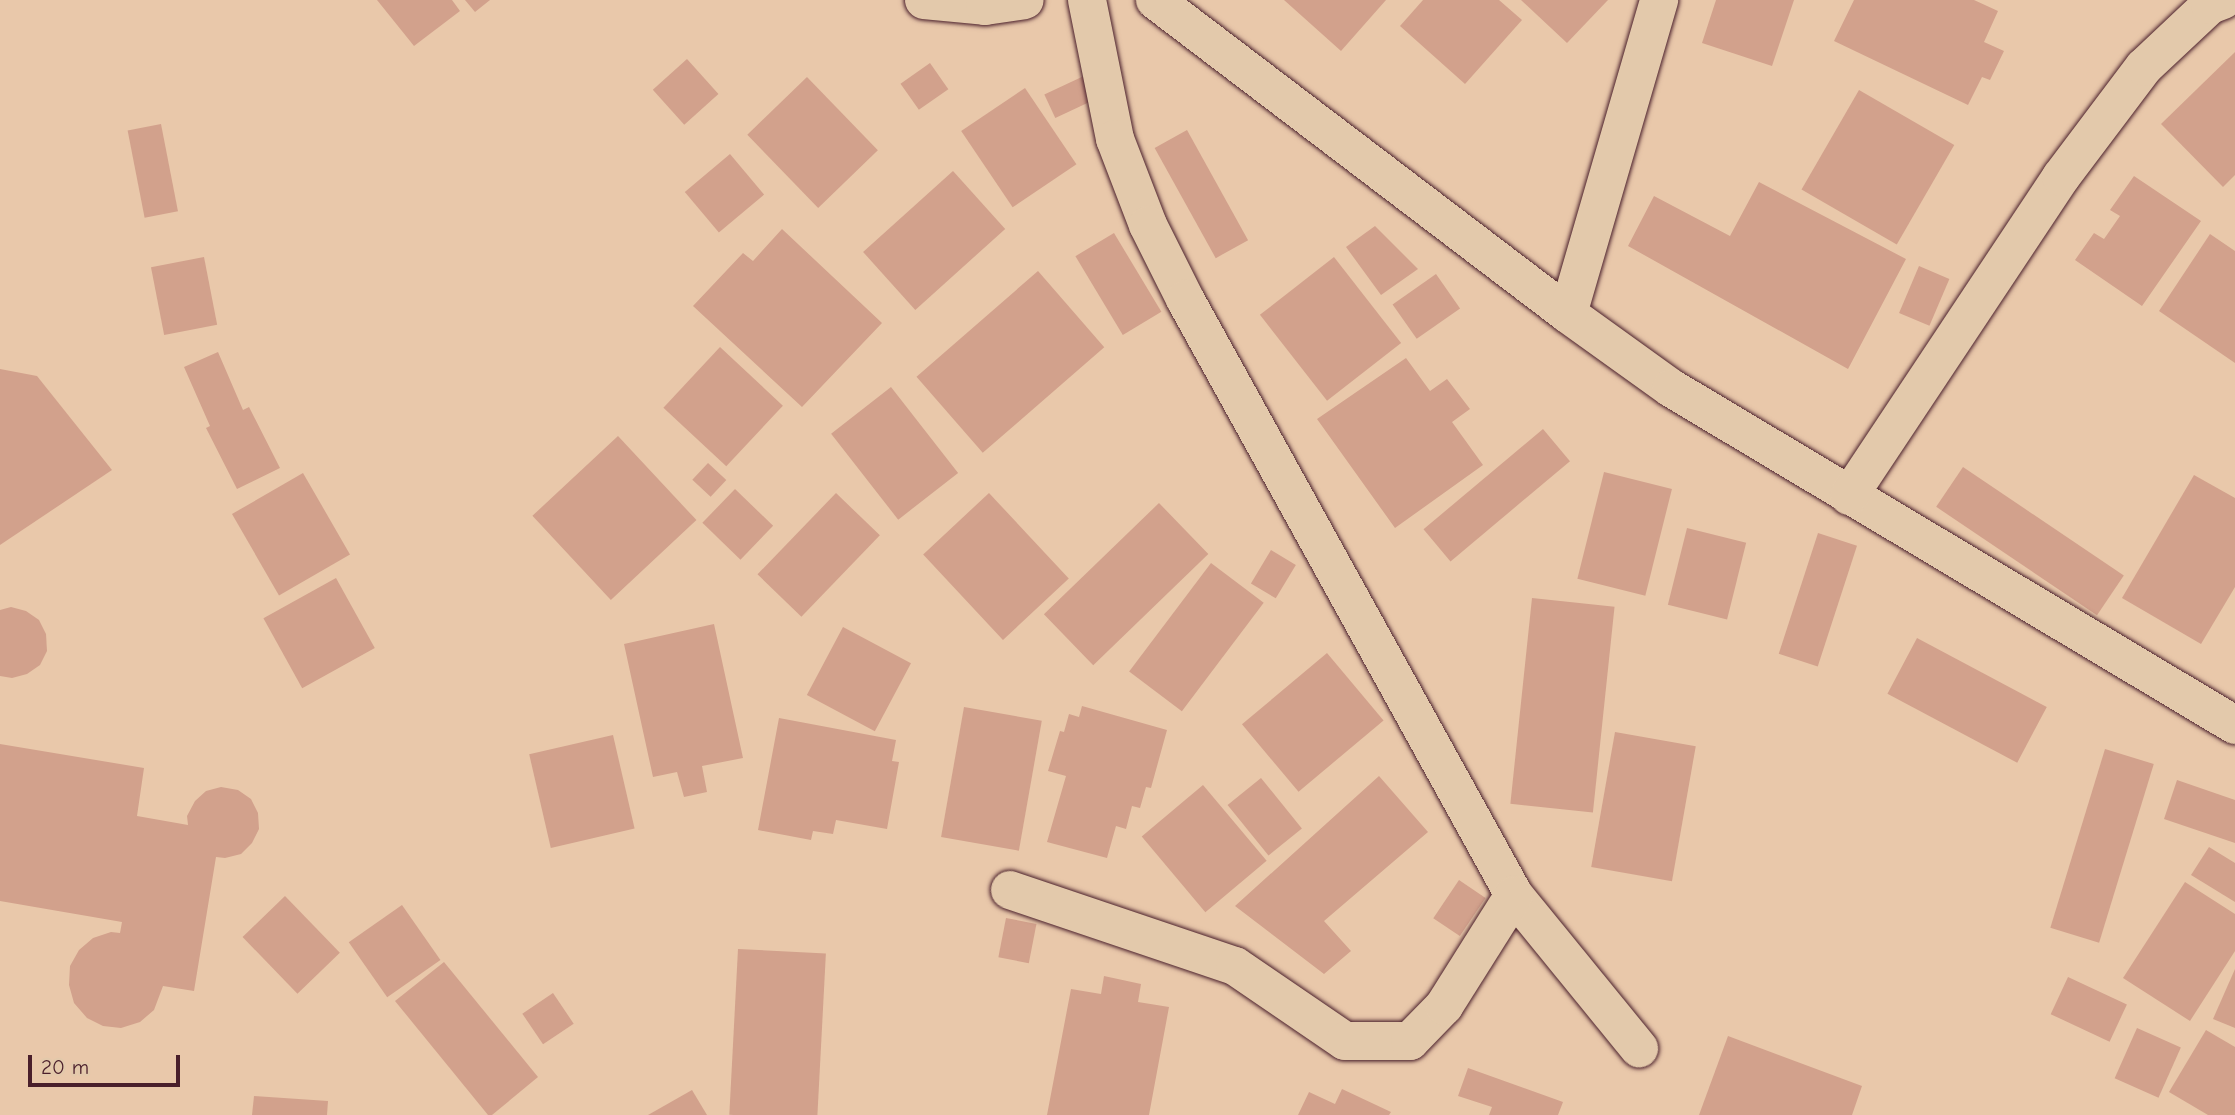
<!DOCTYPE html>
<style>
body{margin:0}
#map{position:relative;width:2235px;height:1115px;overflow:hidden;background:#e9c8aa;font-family:"Comic Neue",sans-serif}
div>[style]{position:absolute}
.building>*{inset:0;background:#d2a18c;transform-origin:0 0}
.roads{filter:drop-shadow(0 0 2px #4a1f2b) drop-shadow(0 0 2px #4a1f2b)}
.minor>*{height:38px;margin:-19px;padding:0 19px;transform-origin:19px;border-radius:19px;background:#e3c9ab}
span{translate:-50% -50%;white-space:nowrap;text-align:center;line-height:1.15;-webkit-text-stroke:5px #e3c9ab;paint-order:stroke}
.scale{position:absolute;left:28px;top:1055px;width:152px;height:32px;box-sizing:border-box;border:4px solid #4a1f2b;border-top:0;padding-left:9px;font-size:21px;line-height:24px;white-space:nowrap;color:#4a1f2b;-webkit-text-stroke:5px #e3c9ab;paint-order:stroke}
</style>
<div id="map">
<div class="building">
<i style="clip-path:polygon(377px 0,452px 0,460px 11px,414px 46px)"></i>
<i style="clip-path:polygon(465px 0,490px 0,475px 12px)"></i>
<i style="clip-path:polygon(1284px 0,1386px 0,1341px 51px)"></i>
<i style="clip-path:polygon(1423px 0,1499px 0,1522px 20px,1465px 84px,1400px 26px)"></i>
<i style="clip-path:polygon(1521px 0,1608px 0,1567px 43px)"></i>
<i style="clip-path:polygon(1716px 0,1794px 0,1772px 66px,1702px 43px)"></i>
<i style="clip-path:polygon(1854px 0,1974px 0,1998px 11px,1984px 42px,2004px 51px,1990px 80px,1982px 77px,1968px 105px,1834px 41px)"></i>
<i style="clip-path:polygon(2235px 52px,2235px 175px,2223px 187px,2161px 124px)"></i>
<i style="left:687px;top:59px;width:47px;height:46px;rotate:48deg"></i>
<i style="left:930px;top:63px;width:32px;height:36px;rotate:55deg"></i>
<i style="left:1086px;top:75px;width:26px;height:46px;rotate:65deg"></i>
<i style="left:807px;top:77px;width:102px;height:83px;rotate:46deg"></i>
<i style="left:1025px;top:88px;width:92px;height:77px;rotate:56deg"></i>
<i style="left:1859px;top:90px;width:110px;height:115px;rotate:30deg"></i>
<i style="left:161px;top:124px;width:89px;height:34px;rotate:79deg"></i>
<i style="left:1187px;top:130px;width:126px;height:37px;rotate:61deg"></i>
<i style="left:730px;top:154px;width:53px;height:59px;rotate:50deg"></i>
<i style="left:953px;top:171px;width:78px;height:121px;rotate:48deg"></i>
<i style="clip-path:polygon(2134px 176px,2201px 221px,2142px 306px,2075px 260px,2094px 233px,2104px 239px,2120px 216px,2110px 210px)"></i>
<i style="clip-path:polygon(1759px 182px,1906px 259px,1848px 369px,1628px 246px,1654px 196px,1730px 236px)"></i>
<i style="clip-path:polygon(1375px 226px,1418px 269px,1381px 295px,1346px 247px)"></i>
<i style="clip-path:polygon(782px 229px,882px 323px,802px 407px,693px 306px,743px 253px,753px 261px)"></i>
<i style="left:1114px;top:233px;width:92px;height:45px;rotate:59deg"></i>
<i style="clip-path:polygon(2210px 234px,2235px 251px,2235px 363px,2159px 311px)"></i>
<i style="left:204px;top:257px;width:69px;height:54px;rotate:79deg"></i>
<i style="left:1334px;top:257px;width:109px;height:94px;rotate:52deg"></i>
<i style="left:1919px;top:266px;width:33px;height:51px;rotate:23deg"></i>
<i style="left:1038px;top:271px;width:101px;height:161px;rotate:49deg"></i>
<i style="left:1436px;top:274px;width:42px;height:53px;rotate:55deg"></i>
<i style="left:720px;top:347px;width:86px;height:83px;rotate:43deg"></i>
<i style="clip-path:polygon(218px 352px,243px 410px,249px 407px,280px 468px,237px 489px,206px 428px,210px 426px,184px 367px)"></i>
<i style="clip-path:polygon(1406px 358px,1430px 391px,1447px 379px,1470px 409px,1452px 422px,1483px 465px,1395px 528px,1317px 419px)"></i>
<i style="clip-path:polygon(0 369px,37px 376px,112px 470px,0 545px)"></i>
<i style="left:891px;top:387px;width:109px;height:76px;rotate:52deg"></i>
<i style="left:1543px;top:429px;width:42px;height:156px;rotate:50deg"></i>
<i style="left:618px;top:436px;width:115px;height:117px;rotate:47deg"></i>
<i style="left:708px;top:463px;width:25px;height:23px;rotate:43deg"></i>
<i style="left:1963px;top:467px;width:194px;height:48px;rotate:34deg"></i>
<i style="left:1604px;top:472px;width:70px;height:110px;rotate:14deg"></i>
<i style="left:303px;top:473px;width:94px;height:82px;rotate:60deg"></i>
<i style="clip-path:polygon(2194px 475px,2235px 498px,2235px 587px,2201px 644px,2122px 598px)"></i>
<i style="left:735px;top:489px;width:53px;height:47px;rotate:44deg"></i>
<i style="left:836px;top:493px;width:61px;height:113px;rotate:44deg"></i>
<i style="left:989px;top:493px;width:117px;height:90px;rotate:47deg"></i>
<i style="left:1159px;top:503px;width:71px;height:160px;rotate:46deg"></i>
<i style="left:1687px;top:528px;width:61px;height:79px;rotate:14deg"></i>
<i style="left:1818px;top:533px;width:41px;height:127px;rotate:18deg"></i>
<i style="left:1271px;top:550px;width:29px;height:39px;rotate:31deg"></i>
<i style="left:1211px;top:563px;width:66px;height:136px;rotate:37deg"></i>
<i style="left:336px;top:578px;width:80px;height:83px;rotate:61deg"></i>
<i style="left:1532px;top:598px;width:83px;height:207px;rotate:6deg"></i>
<i style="clip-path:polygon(11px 607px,26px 611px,39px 620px,46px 634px,47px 651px,40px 665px,27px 674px,12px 678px,0 676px,0 610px)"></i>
<i style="clip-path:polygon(714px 624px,743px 758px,702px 766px,707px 792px,684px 797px,677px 772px,653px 777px,624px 644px)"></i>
<i style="left:843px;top:627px;width:77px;height:77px;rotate:28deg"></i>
<i style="left:1917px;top:638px;width:147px;height:63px;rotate:28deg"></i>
<i style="left:1327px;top:653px;width:88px;height:111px;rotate:50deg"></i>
<i style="clip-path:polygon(1082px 706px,1167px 730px,1151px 788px,1146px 787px,1140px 808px,1132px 806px,1126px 829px,1116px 826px,1107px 858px,1047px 842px,1066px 776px,1048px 771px,1060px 731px,1064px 732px,1069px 714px,1079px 717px)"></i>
<i style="left:964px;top:707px;width:79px;height:132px;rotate:10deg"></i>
<i style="clip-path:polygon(779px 718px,896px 740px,892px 761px,899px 762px,887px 829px,836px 820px,833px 834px,813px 831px,811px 840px,758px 830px)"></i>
<i style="left:1615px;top:732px;width:82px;height:137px;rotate:10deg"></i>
<i style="left:613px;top:735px;width:96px;height:86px;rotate:77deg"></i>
<i style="clip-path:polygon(0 744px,144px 768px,137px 816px,188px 825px,187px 816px,195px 801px,206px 791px,221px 787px,238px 790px,251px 799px,258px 813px,259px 829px,252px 843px,241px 854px,225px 858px,216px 857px,194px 991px,163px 986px,154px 1010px,140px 1022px,121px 1028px,103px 1026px,87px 1018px,74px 1003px,69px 985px,70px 966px,79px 950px,93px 938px,111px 932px,120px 933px,122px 922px,0 901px)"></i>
<i style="left:2105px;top:749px;width:51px;height:187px;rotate:17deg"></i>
<i style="clip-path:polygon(1379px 776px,1428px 832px,1324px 921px,1351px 951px,1324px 974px,1235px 906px)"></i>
<i style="left:1261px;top:778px;width:65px;height:43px;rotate:51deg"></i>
<i style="clip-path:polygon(2177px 780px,2235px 800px,2235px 843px,2164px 819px)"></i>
<i style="left:1203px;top:785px;width:99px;height:80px;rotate:50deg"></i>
<i style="clip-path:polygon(2209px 847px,2235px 863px,2235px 902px,2191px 875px)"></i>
<i style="left:1459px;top:880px;width:32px;height:46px;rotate:34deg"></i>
<i style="clip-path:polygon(2185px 882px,2235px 914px,2235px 951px,2190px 1021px,2123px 978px)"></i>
<i style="left:285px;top:896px;width:79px;height:59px;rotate:46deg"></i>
<i style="left:402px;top:905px;width:67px;height:65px;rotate:55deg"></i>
<i style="left:1006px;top:918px;width:31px;height:40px;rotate:11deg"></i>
<i style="left:738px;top:949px;width:88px;height:166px;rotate:3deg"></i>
<i style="clip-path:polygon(444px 962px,538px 1077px,492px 1115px,488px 1115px,395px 1001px)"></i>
<i style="clip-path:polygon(2235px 969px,2235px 1028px,2213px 1019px)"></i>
<i style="clip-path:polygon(1104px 976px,1141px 984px,1138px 1002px,1169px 1007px,1149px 1115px,1047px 1115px,1071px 989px,1101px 994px)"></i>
<i style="left:2068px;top:977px;width:65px;height:41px;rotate:25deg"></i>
<i style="left:553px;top:993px;width:37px;height:37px;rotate:56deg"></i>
<i style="left:2137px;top:1028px;width:48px;height:55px;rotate:24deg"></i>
<i style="clip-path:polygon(2206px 1030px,2235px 1047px,2235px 1115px,2208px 1115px,2169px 1092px)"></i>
<i style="clip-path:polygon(1728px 1036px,1862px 1086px,1852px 1115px,1699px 1115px)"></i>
<i style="clip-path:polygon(1468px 1068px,1563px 1102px,1558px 1115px,1489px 1115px,1492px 1107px,1458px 1096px)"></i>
<i style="clip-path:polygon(1342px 1089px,1391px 1112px,1389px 1115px,1298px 1115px,1309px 1092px,1335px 1104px)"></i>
<i style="clip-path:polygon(692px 1090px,707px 1115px,648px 1115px)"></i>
<i style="clip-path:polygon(254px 1096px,328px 1101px,327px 1115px,252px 1115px)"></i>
</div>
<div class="roads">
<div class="minor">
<i style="left:924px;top:0;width:61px;rotate:5.6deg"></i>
<i style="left:985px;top:6px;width:40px;rotate:-8.5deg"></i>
<i style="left:1087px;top:0;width:142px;rotate:78.6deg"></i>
<i style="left:1115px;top:139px;width:92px;rotate:69deg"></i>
<i style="left:1148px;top:225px;width:83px;rotate:63.4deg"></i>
<i style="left:1185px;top:299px;width:681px;rotate:61.1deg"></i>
<i style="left:1514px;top:895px;width:198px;rotate:50.8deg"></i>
<i style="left:1155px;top:0;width:519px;rotate:37.25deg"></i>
<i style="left:1568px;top:314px;width:127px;rotate:35.7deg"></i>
<i style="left:1671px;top:388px;width:657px;rotate:30.86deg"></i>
<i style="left:1568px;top:314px;width:327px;rotate:-73.8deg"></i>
<i style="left:1849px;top:496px;width:383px;rotate:-56.4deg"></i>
<i style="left:2061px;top:177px;width:138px;rotate:-53deg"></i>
<i style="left:2144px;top:67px;width:91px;rotate:-43.2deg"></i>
<i style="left:2210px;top:5px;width:14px;rotate:-21deg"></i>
<i style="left:1010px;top:890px;width:237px;rotate:18.7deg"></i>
<i style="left:1235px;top:966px;width:133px;rotate:34.3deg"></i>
<i style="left:1345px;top:1041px;width:65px"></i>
<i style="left:1410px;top:1041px;width:49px;rotate:-45.8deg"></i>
<i style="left:1444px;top:1006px;width:131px;rotate:-57.8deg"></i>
</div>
</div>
<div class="scale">20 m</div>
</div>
